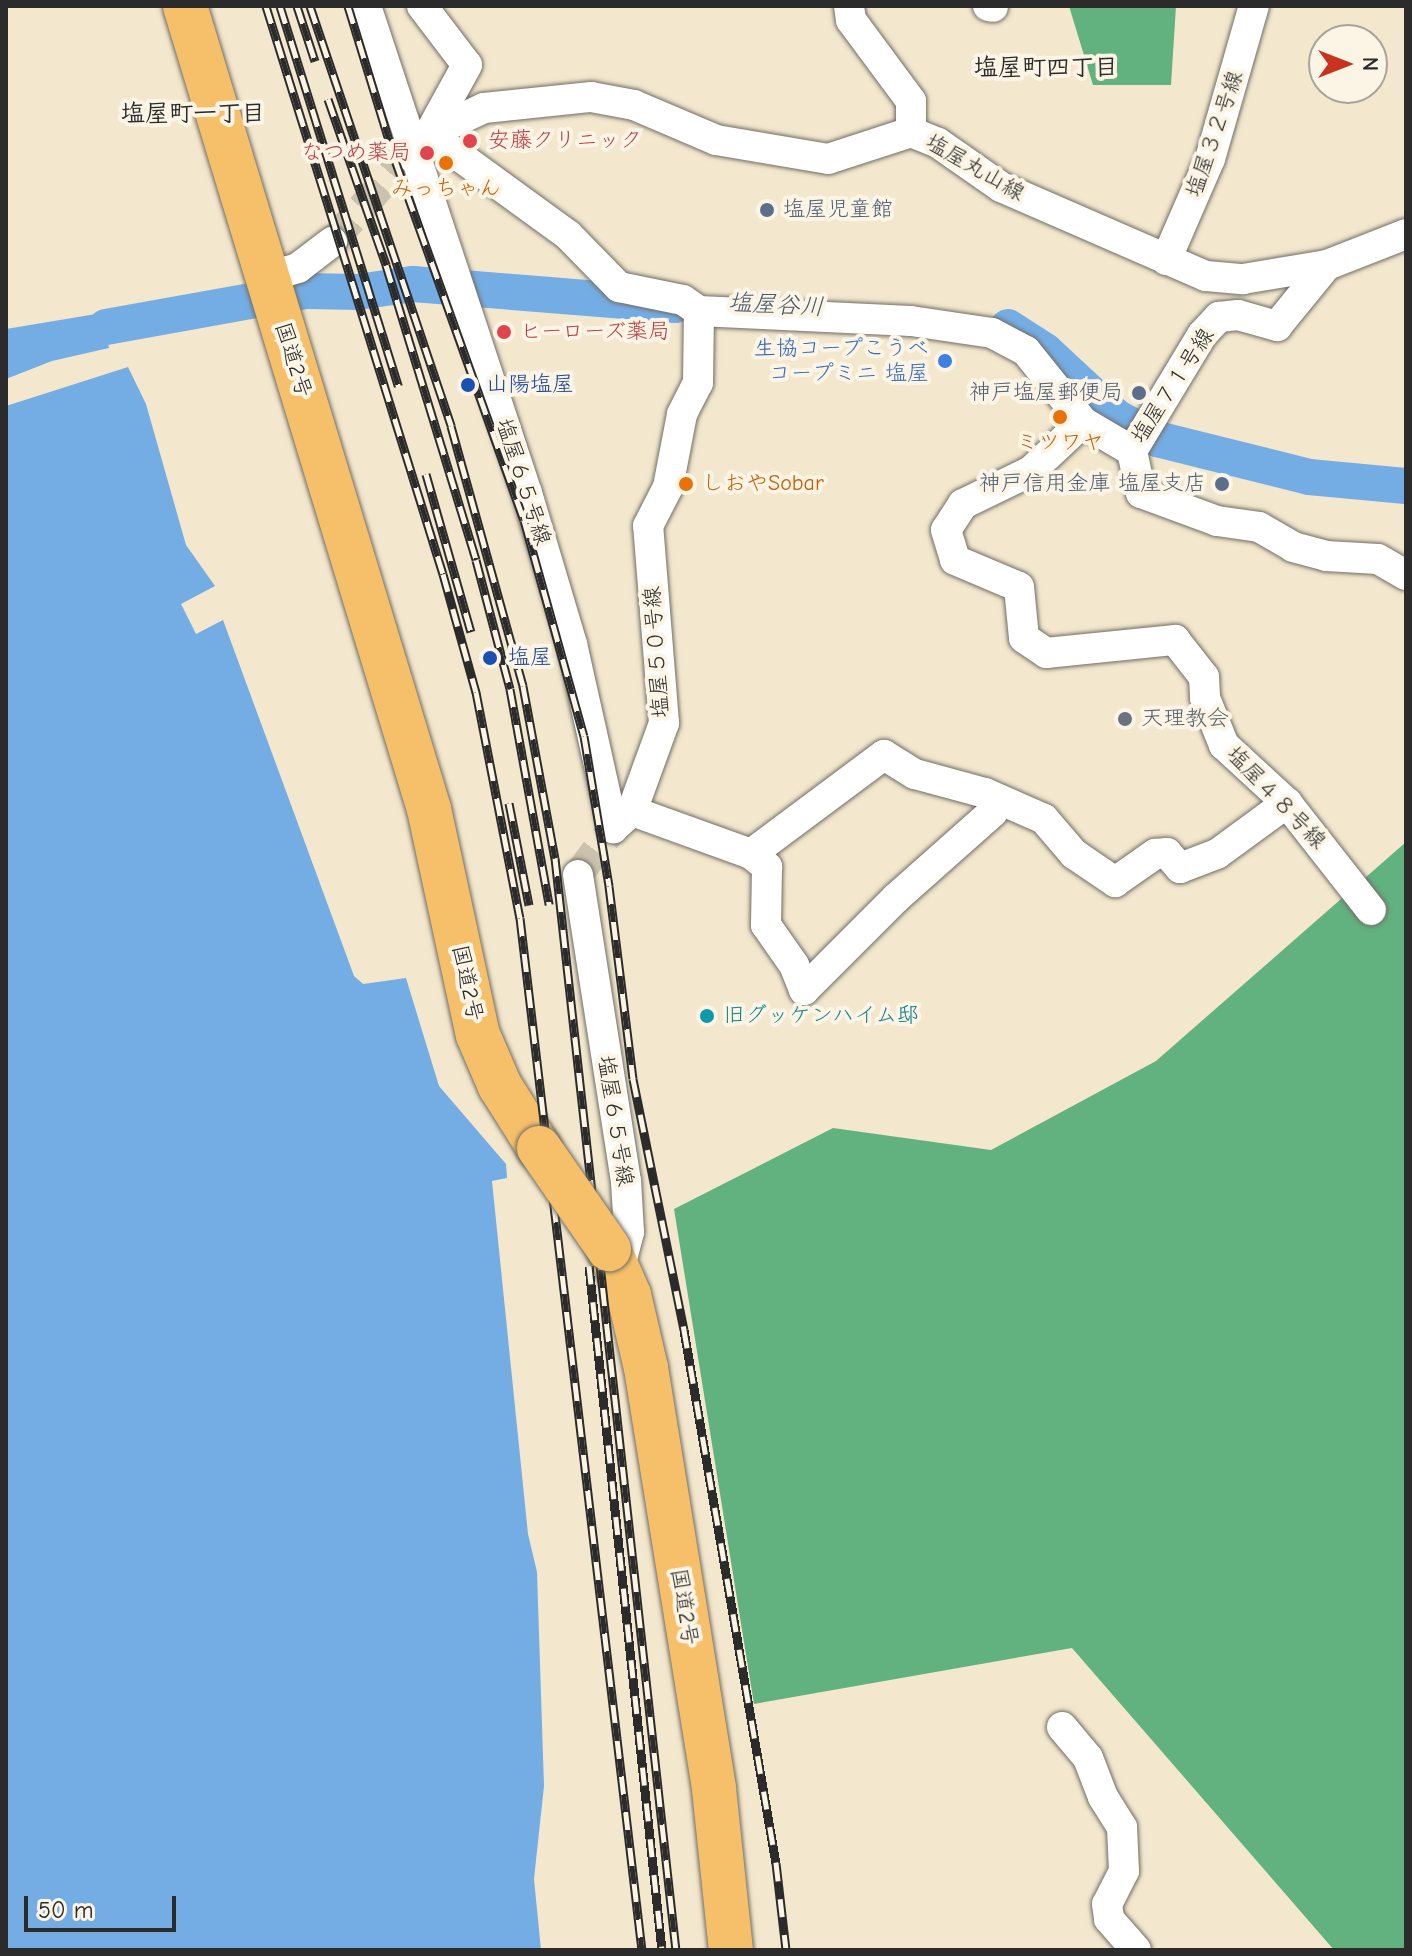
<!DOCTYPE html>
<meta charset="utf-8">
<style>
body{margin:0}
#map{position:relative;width:1412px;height:1956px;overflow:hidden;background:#f3e8ce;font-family:"Comic Neue","Klee One",sans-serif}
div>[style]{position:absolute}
.forest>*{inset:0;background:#61b27f}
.water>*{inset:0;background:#74ade4}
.river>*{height:36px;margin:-18px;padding:0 18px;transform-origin:18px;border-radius:18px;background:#74ade4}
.minor-tunnel>*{height:30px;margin-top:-15px;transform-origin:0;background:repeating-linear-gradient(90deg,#cbc2ad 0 30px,transparent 0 45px)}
.roads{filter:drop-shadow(0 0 2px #716d64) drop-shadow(0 0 2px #716d64)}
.minor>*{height:30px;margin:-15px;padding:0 15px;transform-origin:15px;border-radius:15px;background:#fff}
.highway>*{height:44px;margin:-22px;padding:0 22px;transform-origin:22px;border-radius:22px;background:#f6c06b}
.rail>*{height:9px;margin-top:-4.5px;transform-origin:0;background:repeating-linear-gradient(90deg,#fcf5e5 0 18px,#2b2b2b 0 36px);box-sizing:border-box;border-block:2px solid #2b2b2b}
.bridges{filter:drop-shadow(0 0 2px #716d64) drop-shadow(0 0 2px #716d64)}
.highway-bridge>*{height:44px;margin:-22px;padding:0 22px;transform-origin:22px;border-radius:22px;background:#f6c06b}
.dots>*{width:22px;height:22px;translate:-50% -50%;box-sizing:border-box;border:4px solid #fcf5e5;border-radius:50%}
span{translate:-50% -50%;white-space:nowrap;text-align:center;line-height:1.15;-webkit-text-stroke:8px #fcf5e5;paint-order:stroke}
.street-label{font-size:22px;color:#2b2b2b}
.health-label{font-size:22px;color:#be3a42}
.left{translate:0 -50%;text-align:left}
.right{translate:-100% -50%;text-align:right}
.food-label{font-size:22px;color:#c56008}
.service-label{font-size:22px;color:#4e5e75}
.shop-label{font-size:22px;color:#366cbe}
.transit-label{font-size:22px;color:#164399}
.worship-label{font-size:22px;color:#5b616d}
.culture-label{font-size:22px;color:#0d838f}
.neighbourhood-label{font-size:24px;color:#2b2b2b;font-weight:700}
.water-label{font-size:24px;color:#45586c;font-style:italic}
.frame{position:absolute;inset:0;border:8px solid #2b2b2b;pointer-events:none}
.north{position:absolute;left:1308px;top:24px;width:80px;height:80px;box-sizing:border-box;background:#fcf5e5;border:2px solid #a8a49b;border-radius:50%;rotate:90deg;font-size:22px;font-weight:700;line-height:32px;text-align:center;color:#2b2b2b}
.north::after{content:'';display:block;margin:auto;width:28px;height:36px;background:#c8321e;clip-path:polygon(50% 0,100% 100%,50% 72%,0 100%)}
.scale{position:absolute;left:24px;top:1896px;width:152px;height:36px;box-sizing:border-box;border:4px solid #2b2b2b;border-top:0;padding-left:10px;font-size:24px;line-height:28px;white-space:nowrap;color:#2b2b2b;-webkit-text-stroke:6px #fcf5e5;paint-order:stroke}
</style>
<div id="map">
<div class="forest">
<i style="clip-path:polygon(1069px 6px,1176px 6px,1171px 85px,1093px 85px)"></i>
<i style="clip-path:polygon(1406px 842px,1406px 1950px,1334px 1950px,1072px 1648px,754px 1704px,674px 1209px,833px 1128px,991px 1150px,1156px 1061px)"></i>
</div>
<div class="water">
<i style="clip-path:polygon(102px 313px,109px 348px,52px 361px,6px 379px,6px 329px)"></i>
<i style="clip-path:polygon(128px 367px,146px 404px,186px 545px,215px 586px,181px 604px,196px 634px,223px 620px,354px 976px,363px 984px,406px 978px,439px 1086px,506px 1164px,507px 1178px,492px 1181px,528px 1534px,537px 1572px,544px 1786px,534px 1879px,541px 1950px,6px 1950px,6px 406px)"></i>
</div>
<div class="river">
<i style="left:106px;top:327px;width:204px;rotate:-10.2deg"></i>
<i style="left:307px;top:291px;width:51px;rotate:1.1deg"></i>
<i style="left:358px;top:292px;width:56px;rotate:-8.3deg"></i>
<i style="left:413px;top:284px;width:263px;rotate:4.6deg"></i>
<i style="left:1008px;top:327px;width:44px;rotate:33deg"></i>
<i style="left:1045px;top:351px;width:97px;rotate:42.9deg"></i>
<i style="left:1116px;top:417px;width:47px;rotate:28.2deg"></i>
<i style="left:1157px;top:439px;width:157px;rotate:14deg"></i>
<i style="left:1309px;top:477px;width:97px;rotate:5.3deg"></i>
</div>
<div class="minor-tunnel">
<i style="left:332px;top:242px;width:116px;rotate:-48.9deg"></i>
<i style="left:578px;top:875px;width:59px;rotate:-53.3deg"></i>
</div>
<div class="roads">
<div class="minor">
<i style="left:366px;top:6px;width:513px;rotate:71.71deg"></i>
<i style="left:527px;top:493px;width:158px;rotate:73.4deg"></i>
<i style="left:572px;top:644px;width:189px;rotate:77.4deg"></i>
<i style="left:613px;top:828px;width:25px;rotate:-42deg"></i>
<i style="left:632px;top:811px;width:94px;rotate:-70deg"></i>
<i style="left:664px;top:723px;width:198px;rotate:-94.6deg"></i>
<i style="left:648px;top:526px;width:44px;rotate:-62.9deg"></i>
<i style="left:668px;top:487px;width:74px;rotate:-79.1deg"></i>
<i style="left:682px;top:414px;width:35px;rotate:-63deg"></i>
<i style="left:698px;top:383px;width:72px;rotate:-89.2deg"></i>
<i style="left:422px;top:6px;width:74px;rotate:52.7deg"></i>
<i style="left:467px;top:65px;width:79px;rotate:118.8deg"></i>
<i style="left:429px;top:134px;width:172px;rotate:36deg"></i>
<i style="left:568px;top:235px;width:73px;rotate:45.6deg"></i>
<i style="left:619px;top:287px;width:65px;rotate:11.5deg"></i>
<i style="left:683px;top:300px;width:19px;rotate:35deg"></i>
<i style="left:849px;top:6px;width:14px;rotate:82deg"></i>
<i style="left:851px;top:20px;width:101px;rotate:53.5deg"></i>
<i style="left:911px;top:101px;width:31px;rotate:90deg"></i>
<i style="left:988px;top:6px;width:5px;rotate:11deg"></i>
<i style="left:408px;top:155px;width:30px;rotate:-45deg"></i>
<i style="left:429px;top:134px;width:61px;rotate:-25.3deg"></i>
<i style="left:484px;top:108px;width:108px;rotate:-5.9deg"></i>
<i style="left:591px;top:97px;width:44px;rotate:10.5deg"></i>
<i style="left:634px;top:105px;width:89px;rotate:23.1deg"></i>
<i style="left:716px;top:140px;width:114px;rotate:9.6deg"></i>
<i style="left:828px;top:159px;width:87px;rotate:-18deg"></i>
<i style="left:911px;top:132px;width:29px;rotate:22deg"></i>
<i style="left:938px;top:143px;width:77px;rotate:34.9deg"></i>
<i style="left:1001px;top:187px;width:223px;rotate:23.5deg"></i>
<i style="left:1206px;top:276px;width:37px;rotate:5deg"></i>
<i style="left:1243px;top:279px;width:85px;rotate:-9.5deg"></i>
<i style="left:1327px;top:265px;width:85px;rotate:-21.4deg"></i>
<i style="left:1166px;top:260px;width:110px;rotate:-66.5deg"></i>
<i style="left:1210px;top:159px;width:159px;rotate:-74deg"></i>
<i style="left:267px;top:277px;width:32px;rotate:-16deg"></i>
<i style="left:298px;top:268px;width:43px;rotate:-37.4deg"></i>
<i style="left:699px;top:311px;width:212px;rotate:2.7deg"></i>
<i style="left:911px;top:321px;width:82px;rotate:8.4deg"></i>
<i style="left:992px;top:333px;width:38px;rotate:28deg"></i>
<i style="left:1026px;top:351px;width:91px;rotate:51.2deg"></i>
<i style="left:1083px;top:422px;width:57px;rotate:30.6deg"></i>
<i style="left:1132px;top:451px;width:43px;rotate:77.9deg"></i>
<i style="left:1141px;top:493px;width:81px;rotate:20.2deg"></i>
<i style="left:1217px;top:521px;width:42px;rotate:8.1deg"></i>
<i style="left:1259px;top:527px;width:39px;rotate:30deg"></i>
<i style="left:1293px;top:547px;width:34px;rotate:15deg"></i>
<i style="left:1326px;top:556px;width:52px;rotate:3.3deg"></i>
<i style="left:1378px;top:559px;width:32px;rotate:30deg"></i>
<i style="left:1083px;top:422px;width:71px;rotate:136.7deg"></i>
<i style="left:1031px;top:471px;width:76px;rotate:154.1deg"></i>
<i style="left:963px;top:504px;width:31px;rotate:123deg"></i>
<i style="left:946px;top:530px;width:31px;rotate:73deg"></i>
<i style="left:955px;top:560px;width:69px;rotate:22.9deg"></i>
<i style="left:1019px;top:587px;width:51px;rotate:84.4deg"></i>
<i style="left:1024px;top:638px;width:27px;rotate:34deg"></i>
<i style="left:1046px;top:653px;width:130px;rotate:-5.8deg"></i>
<i style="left:1175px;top:640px;width:47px;rotate:51.9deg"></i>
<i style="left:1204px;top:677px;width:21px;rotate:87deg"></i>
<i style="left:1205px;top:698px;width:51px;rotate:68deg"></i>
<i style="left:1224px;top:745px;width:86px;rotate:42.6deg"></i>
<i style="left:1287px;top:803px;width:136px;rotate:51.9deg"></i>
<i style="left:1132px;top:451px;width:135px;rotate:-58.9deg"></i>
<i style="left:1202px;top:335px;width:25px;rotate:-47deg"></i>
<i style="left:1219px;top:317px;width:19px;rotate:-6deg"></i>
<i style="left:1238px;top:315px;width:41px;rotate:15.8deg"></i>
<i style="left:1277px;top:326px;width:79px;rotate:-50.7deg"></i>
<i style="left:632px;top:811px;width:127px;rotate:19.9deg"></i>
<i style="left:751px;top:854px;width:21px;rotate:39deg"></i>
<i style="left:767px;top:867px;width:58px;rotate:91deg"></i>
<i style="left:766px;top:925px;width:49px;rotate:55deg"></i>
<i style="left:794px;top:965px;width:27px;rotate:68deg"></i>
<i style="left:804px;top:990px;width:130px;rotate:-45deg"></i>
<i style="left:896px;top:898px;width:130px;rotate:-41.6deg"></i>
<i style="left:751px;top:854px;width:166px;rotate:-36.7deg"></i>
<i style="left:884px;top:755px;width:36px;rotate:32deg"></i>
<i style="left:915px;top:774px;width:73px;rotate:15.2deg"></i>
<i style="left:985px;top:793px;width:64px;rotate:23.8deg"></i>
<i style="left:1044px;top:819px;width:46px;rotate:49.4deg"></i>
<i style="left:1074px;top:854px;width:50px;rotate:34.3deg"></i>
<i style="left:1115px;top:882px;width:49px;rotate:-35deg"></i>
<i style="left:1155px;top:854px;width:12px;rotate:-5deg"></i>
<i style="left:1167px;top:853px;width:20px;rotate:49deg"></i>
<i style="left:1180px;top:868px;width:40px;rotate:-21deg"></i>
<i style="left:1217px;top:854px;width:87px;rotate:-36.1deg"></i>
<i style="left:578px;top:875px;width:310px;rotate:81.1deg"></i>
<i style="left:626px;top:1181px;width:51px;rotate:86.6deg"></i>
<i style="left:629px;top:1232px;width:40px;rotate:104.4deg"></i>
<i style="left:1062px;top:1727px;width:40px;rotate:50deg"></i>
<i style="left:1088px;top:1758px;width:42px;rotate:69deg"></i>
<i style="left:1103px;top:1797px;width:36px;rotate:58deg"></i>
<i style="left:1122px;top:1827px;width:44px;rotate:87.4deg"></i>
<i style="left:1124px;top:1871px;width:37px;rotate:117deg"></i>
<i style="left:1107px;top:1904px;width:15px;rotate:82deg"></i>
<i style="left:1109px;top:1919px;width:41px;rotate:48.9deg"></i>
</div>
<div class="highway">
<i style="left:185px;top:6px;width:839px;rotate:73.1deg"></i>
<i style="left:429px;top:809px;width:231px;rotate:77.8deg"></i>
<i style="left:478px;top:1035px;width:56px;rotate:66.7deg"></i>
<i style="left:500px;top:1086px;width:73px;rotate:57.8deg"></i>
<i style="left:609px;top:1249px;width:50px;rotate:66.5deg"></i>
<i style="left:629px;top:1295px;width:75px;rotate:76.9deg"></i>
<i style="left:646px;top:1368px;width:426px;rotate:80.8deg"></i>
<i style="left:714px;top:1789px;width:162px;rotate:84deg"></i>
</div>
</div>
<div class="rail">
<i style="left:266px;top:6px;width:595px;rotate:72.69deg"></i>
<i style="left:443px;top:574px;width:123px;rotate:74.4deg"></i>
<i style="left:476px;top:692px;width:230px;rotate:79deg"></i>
<i style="left:520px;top:918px;width:1039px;rotate:83.26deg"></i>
<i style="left:280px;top:6px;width:398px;rotate:72.7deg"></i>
<i style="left:297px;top:6px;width:58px;rotate:71.9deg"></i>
<i style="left:310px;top:6px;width:443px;rotate:71.4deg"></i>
<i style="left:451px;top:426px;width:270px;rotate:74.5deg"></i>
<i style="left:523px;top:686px;width:175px;rotate:79.5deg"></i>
<i style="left:555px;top:858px;width:1099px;rotate:83.68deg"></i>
<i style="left:348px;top:6px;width:161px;rotate:73deg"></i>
<i style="left:395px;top:160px;width:382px;rotate:70.3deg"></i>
<i style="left:524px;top:520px;width:224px;rotate:74.5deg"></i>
<i style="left:584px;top:736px;width:152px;rotate:80.5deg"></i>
<i style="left:609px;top:886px;width:194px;rotate:82.9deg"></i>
<i style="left:633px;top:1079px;width:256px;rotate:78.5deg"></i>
<i style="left:684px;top:1330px;width:541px;rotate:80.21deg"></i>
<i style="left:776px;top:1863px;width:88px;rotate:83.4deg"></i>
<i style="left:328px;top:99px;width:176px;rotate:70.7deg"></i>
<i style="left:386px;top:265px;width:308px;rotate:73deg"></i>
<i style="left:476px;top:560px;width:133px;rotate:75.2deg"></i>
<i style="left:510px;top:689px;width:219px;rotate:79.7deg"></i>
<i style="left:426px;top:474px;width:164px;rotate:74.1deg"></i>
<i style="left:509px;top:803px;width:104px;rotate:78.9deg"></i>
<i style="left:589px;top:1266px;width:688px;rotate:83.91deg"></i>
</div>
<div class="bridges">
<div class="highway-bridge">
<i style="left:539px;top:1148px;width:123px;rotate:55.3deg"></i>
</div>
</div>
<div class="dots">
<i style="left:470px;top:141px;background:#e0444e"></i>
<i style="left:427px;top:153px;background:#e0444e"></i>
<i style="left:446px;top:163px;background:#e8710a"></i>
<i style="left:767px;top:210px;background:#5c6f8a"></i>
<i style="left:504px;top:332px;background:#e0444e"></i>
<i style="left:945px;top:361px;background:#3f7fe0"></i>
<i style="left:468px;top:385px;background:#1a4fb4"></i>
<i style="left:1139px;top:393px;background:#5c6f8a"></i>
<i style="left:1060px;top:417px;background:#e8710a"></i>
<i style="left:686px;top:484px;background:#e8710a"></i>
<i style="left:1222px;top:484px;background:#5c6f8a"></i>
<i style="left:490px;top:658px;background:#1a4fb4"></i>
<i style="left:1125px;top:719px;background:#6b7280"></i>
<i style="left:707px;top:1016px;background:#0f9aa8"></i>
</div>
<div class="street-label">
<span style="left:1215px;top:134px;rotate:-71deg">塩屋３２号線</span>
<span style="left:975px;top:168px;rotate:30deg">塩屋丸山線</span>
<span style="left:293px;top:360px;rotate:73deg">国道2号</span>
<span style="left:1173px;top:386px;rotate:-57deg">塩屋７１号線</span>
<span style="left:523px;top:482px;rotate:72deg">塩屋６５号線</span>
<span style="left:657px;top:652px;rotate:-94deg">塩屋５０号線</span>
<span style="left:1276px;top:798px;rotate:46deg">塩屋４８号線</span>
<span style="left:467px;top:983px;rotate:78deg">国道2号</span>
<span style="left:615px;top:1121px;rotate:81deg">塩屋６５号線</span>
<span style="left:684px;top:1607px;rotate:81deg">国道2号</span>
</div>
<div class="health-label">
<span class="left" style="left:488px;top:141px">安藤クリニック</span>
<span class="right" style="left:411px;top:153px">なつめ薬局</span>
<span class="left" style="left:520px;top:332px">ヒーローズ薬局</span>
</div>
<div class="food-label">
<span style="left:446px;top:189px">みっちゃん</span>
<span style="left:1060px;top:443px">ミツワヤ</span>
<span class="left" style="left:702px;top:484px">しおやSobar</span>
</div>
<div class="service-label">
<span class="left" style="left:783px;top:210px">塩屋児童館</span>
<span class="right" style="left:1123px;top:393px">神戸塩屋郵便局</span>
<span class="right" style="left:1206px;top:484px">神戸信用金庫 塩屋支店</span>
</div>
<div class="shop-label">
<span class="right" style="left:929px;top:361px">生協コープこうべ<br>コープミニ 塩屋</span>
</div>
<div class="transit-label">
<span class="left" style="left:486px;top:385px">山陽塩屋</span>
<span class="left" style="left:508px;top:658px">塩屋</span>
</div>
<div class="worship-label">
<span class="left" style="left:1141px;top:719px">天理教会</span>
</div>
<div class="culture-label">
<span class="left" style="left:723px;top:1016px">旧グッケンハイム邸</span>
</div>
<div class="neighbourhood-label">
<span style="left:1046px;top:68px">塩屋町四丁目</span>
<span style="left:193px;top:114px">塩屋町一丁目</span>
</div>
<div class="water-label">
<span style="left:776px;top:305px;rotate:3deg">塩屋谷川</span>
</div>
<div class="frame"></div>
<div class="north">N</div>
<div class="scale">50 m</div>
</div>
